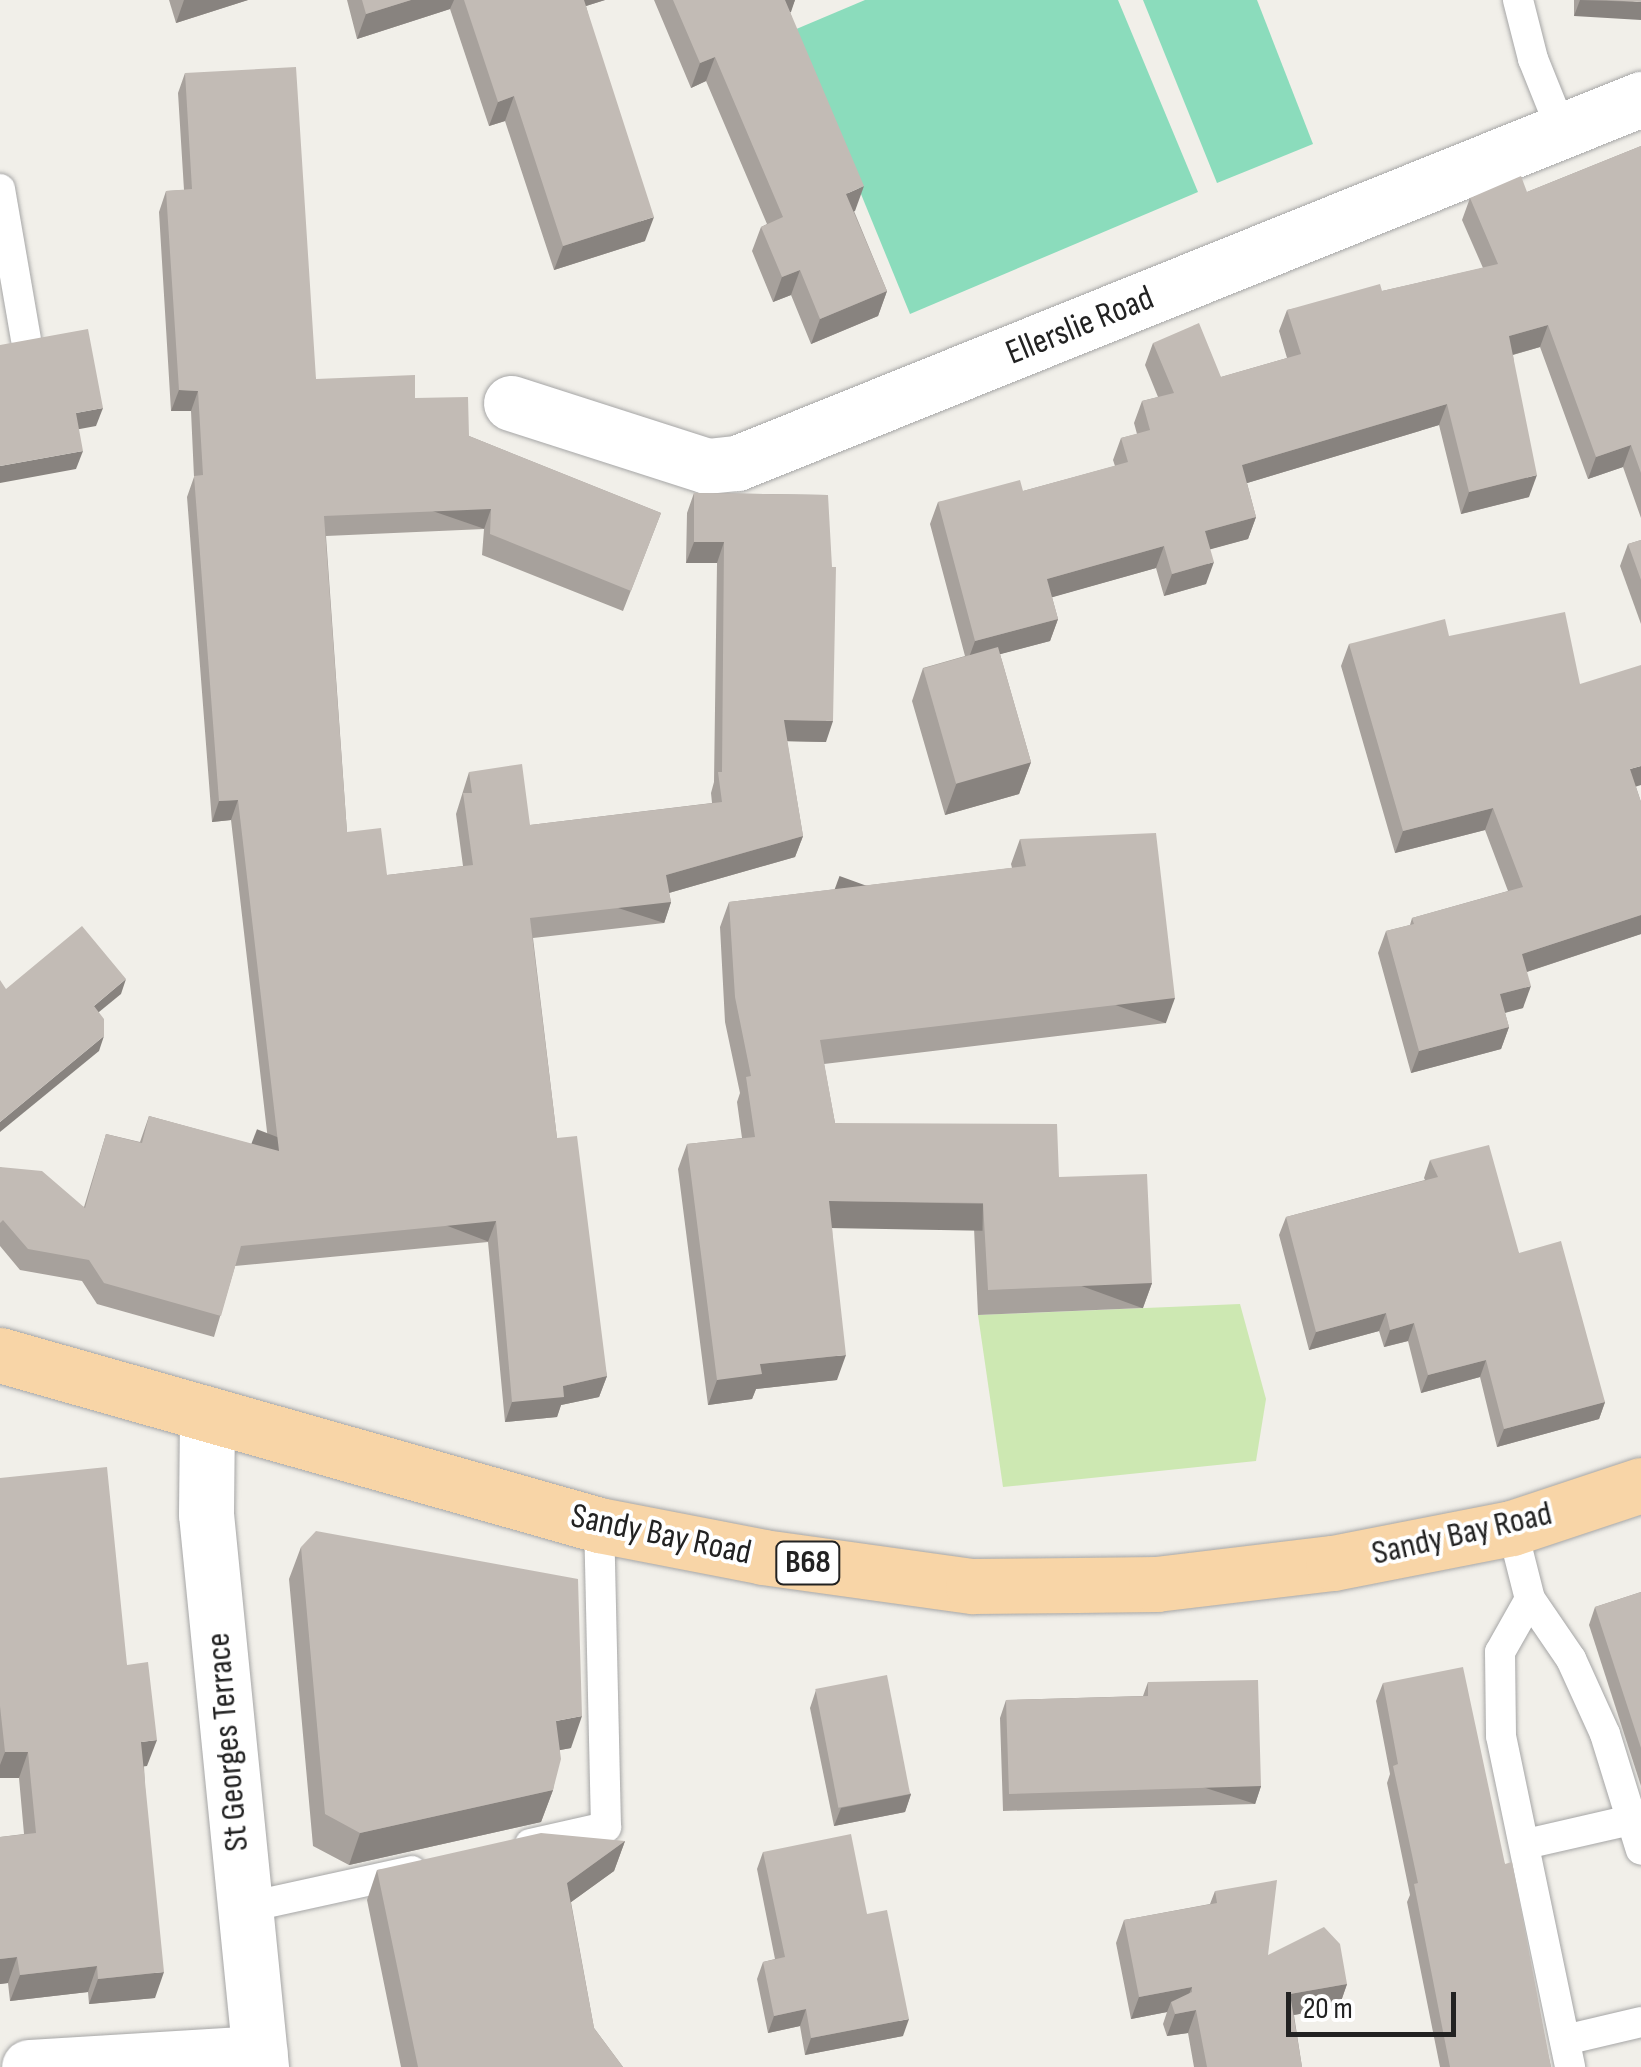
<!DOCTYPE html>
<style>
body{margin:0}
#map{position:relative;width:1641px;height:2067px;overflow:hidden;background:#f1efe9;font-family:"Sofia Sans Condensed",sans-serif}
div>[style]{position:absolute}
.grass>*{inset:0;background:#cde8b2}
.pitch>*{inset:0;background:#8bdcbc}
.roads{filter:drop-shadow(0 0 2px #a6a6a6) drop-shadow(0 0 2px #a6a6a6)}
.lane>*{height:30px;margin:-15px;padding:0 15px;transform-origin:15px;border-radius:15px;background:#fff}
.street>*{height:55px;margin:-27.5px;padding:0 27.5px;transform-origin:27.5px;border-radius:27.5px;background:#fff}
.primary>*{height:55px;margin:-27.5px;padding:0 27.5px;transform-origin:27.5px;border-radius:27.5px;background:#f8d5a7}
.wall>*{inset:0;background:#a7a19c}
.shaded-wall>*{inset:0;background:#88837f;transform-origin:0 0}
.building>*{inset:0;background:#c2bbb5;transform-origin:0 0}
span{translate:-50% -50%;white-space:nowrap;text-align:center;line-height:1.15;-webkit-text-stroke:8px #fff;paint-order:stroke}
.shield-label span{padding:2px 8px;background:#fff;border:2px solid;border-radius:8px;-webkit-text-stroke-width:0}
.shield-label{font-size:32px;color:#222;font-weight:700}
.street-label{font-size:35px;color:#222}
.scale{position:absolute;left:1286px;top:1992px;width:170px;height:45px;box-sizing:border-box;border:5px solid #222;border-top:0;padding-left:12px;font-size:30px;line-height:35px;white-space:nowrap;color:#222;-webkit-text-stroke:8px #fff;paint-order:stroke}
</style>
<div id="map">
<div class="grass">
<i style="clip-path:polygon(1240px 1304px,1266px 1399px,1256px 1461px,1003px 1487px,978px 1315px)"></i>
</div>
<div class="pitch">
<i style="clip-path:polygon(865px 0,1118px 0,1198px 192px,910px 314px,794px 30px)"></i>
<i style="clip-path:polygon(1143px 0,1257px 0,1313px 144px,1217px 183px)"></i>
</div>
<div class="roads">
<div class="lane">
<i style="left:1518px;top:0;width:61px;rotate:75.7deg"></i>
<i style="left:1533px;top:59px;width:78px;rotate:68.1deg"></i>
<i style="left:0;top:189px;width:152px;rotate:80.2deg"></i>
<i style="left:1512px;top:1528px;width:73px;rotate:75.8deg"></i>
<i style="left:1530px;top:1599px;width:61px;rotate:119.5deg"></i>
<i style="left:1500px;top:1652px;width:84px;rotate:89.3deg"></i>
<i style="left:1501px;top:1736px;width:338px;rotate:78.2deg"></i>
<i style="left:1530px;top:1599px;width:73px;rotate:55.7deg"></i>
<i style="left:1571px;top:1659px;width:82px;rotate:65.6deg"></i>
<i style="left:1605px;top:1734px;width:121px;rotate:72.8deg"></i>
<i style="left:530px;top:1844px;width:78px;rotate:-12.6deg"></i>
<i style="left:606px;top:1827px;width:302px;rotate:-91.3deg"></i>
<i style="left:1526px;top:1844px;width:108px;rotate:-12.9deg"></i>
<i style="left:244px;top:1908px;width:172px;rotate:-12.4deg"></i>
<i style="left:1565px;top:2040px;width:78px;rotate:-13.3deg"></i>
</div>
<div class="street">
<i style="left:511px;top:403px;width:206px;rotate:17.8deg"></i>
<i style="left:707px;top:466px;width:30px;rotate:-6deg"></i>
<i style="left:737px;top:463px;width:975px;rotate:-21.93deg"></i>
<i style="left:207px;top:1417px;width:97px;rotate:90.6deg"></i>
<i style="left:206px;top:1514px;width:556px;rotate:84.32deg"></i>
<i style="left:29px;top:2067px;width:231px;rotate:-3.5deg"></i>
</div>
<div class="primary">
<i style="left:0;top:1355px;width:623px;rotate:15.84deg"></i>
<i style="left:599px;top:1525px;width:167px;rotate:11deg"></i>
<i style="left:763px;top:1557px;width:212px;rotate:7.9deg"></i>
<i style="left:973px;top:1586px;width:183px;rotate:-0.6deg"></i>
<i style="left:1156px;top:1584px;width:178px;rotate:-6.8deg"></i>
<i style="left:1333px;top:1563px;width:182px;rotate:-11.1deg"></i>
<i style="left:1512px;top:1528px;width:136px;rotate:-18.4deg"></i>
</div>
</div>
<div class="wall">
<i style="clip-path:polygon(169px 0,248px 0,176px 23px)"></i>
<i style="clip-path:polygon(347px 0,605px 0,586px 6px,645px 241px,554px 270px,505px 121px,489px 126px,450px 9px,357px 39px)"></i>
<i style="clip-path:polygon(654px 0,795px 0,790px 12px,854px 211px,887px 291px,878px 316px,811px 344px,791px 295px,773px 302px,752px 251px,761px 227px,767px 224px,706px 81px,691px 88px)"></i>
<i style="clip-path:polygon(1574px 0,1641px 0,1574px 16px)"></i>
<i style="clip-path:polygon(185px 73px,316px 379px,415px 398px,469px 436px,661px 513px,623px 611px,482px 555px,484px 529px,326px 536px,347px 832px,387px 875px,463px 866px,456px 814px,469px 772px,530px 825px,712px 803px,711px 793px,714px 782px,717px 563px,686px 563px,687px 513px,694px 493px,828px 495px,826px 742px,787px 741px,803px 836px,795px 857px,669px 893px,671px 902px,664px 923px,533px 938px,557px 1138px,607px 1376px,599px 1397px,561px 1405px,557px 1417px,505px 1422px,488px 1242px,235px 1266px,214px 1337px,97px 1304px,82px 1281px,20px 1270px,0 1246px,0 1167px,84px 1207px,106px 1134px,140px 1142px,149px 1116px,269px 1149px,231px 820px,212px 822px,187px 497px,194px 477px,191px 411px,171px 411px,159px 212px,166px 191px,184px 190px,178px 93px)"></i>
<i style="clip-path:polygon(1641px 146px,1641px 518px,1623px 467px,1588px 479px,1540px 347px,1513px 355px,1529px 497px,1461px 514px,1439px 425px,1247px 483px,1256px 517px,1248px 539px,1210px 549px,1206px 584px,1164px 596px,1156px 568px,1052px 597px,1058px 619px,1050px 641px,1000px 654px,1031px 762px,1019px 794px,945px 815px,912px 701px,923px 668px,965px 656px,930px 524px,938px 502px,1023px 491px,1115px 466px,1113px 460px,1121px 438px,1137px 434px,1134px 423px,1142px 401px,1158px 397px,1145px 365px,1153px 343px,1221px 377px,1287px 358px,1279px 331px,1287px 310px,1382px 291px,1483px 268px,1462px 220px,1470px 198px,1527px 192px)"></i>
<i style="clip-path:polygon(1641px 540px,1641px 624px,1620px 566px,1628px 544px)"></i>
<i style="clip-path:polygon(1449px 636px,1580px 684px,1636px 787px,1641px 802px,1641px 934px,1527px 972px,1523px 1008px,1505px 1013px,1509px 1027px,1501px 1049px,1411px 1073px,1378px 953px,1386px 931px,1410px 925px,1412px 918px,1508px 891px,1485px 830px,1395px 853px,1341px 666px,1349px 644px)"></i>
<i style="clip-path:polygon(1020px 839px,1166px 1023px,824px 1064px,835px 1123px,1059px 1177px,1152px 1283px,1143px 1308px,978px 1315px,974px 1228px,832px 1226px,837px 1380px,756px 1389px,752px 1399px,708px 1405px,678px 1169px,687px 1144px,742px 1138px,737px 1102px,740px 1093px,725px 1022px,720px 927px,729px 902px,1012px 868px,1011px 864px)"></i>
<i style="clip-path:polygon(1430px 1160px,1519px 1253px,1605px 1402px,1599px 1419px,1497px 1447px,1480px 1377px,1421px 1393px,1408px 1341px,1384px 1347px,1379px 1331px,1309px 1350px,1279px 1235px,1286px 1217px,1425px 1180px,1424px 1178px)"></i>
<i style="clip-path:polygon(0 1478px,127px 1665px,147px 1766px,144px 1766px,155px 1998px,89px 2004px,88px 1992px,10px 2001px,8px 1983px,0 1984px,0 1837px,24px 1834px,19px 1778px,0 1778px)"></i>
<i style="clip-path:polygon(301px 1547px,571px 1748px,560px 1750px,553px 1790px,541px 1822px,349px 1865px,313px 1846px,289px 1579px)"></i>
<i style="clip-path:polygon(1641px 1592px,1641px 1786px,1589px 1625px,1595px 1607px)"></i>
<i style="clip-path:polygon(1148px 1682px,1261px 1786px,1255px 1804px,1003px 1811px,1000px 1718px,1006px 1700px,1143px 1696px)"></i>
<i style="clip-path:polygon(1383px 1683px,1505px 1864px,1551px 2067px,1440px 2067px,1407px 1902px,1410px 1895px,1387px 1783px,1390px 1774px,1376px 1701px)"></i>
<i style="clip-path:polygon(816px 1690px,911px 1794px,905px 1812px,834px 1826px,810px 1708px)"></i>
<i style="clip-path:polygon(625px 1841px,614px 1871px,571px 1902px,594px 2028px,623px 2067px,401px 2067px,367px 1900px,377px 1870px)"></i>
<i style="clip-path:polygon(763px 1852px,867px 1914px,903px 2036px,805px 2055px,800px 2026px,768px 2033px,757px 1979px,763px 1962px,775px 1959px,757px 1869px)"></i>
<i style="clip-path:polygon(1215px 1891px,1268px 1955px,1347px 1984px,1339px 2007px,1294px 2015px,1302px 2067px,1194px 2067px,1188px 2033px,1167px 2036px,1163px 2024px,1167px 2012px,1131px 2019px,1116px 1943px,1124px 1920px,1210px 1904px)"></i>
</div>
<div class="shaded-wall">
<i style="clip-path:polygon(184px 0,248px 0,176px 23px)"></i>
<i style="clip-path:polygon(411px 0,454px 0,450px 9px,357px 39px,366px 14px)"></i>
<i style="clip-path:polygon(574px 0,605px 0,570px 11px)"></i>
<i style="clip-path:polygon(781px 0,795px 0,791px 12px,774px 19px)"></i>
<i style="clip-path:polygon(1580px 0,1641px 2px,1641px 20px,1574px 16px)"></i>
<i style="clip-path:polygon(715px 57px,706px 81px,691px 88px,700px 63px)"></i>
<i style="clip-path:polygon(514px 96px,505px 121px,489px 126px,498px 102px)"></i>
<i style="clip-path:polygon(864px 186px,855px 211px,838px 218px,846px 194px)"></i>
<i style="clip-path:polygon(654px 217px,645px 241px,554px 270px,563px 246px)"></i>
<i style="clip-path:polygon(800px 270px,791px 295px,773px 302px,782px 277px)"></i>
<i style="clip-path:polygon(887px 291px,878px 316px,811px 344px,820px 319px)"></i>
<i style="clip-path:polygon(1548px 325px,1540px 347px,1501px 358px,1509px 336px)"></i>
<i style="clip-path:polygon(179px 390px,198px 391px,191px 411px,171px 411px)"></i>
<i style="clip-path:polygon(1447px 404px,1439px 425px,1234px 487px,1242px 465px)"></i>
<i style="clip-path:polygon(103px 408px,96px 426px,69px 431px,76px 413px)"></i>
<i style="clip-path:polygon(1631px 445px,1623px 467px,1588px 479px,1596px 457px)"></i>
<i style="clip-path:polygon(83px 451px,76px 469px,0 483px,0 466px)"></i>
<i style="clip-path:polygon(1537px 475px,1529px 497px,1461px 514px,1469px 492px)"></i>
<i style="left:491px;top:509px;width:21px;height:167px;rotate:109deg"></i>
<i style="clip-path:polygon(1256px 517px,1248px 539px,1197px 553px,1205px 531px)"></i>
<i style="clip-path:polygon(694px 542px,724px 542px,717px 563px,686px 563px)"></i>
<i style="clip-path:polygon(1164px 546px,1156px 568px,1039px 601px,1047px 579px)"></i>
<i style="clip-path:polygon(1214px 562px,1206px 584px,1164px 596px,1172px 574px)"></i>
<i style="clip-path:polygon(1058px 619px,1050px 641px,967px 663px,975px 641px)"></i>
<i style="clip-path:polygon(784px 720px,833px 721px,826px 742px,776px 741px)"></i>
<i style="clip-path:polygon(1031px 762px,1019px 794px,945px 815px,957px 782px)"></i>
<i style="clip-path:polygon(1641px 766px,1641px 785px,1622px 791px,1630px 769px)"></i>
<i style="clip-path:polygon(238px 800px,231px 820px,212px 822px,219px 801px)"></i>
<i style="clip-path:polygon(1493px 808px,1485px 830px,1395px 853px,1403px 831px)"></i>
<i style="clip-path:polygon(803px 836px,795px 857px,658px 896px,666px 875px)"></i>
<i style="left:671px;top:902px;width:22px;height:142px;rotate:108deg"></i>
<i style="clip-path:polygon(1641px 915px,1641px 934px,1514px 976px,1522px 954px)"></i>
<i style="clip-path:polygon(126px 979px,121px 994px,88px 1021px,94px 1006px)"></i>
<i style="clip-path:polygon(1531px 986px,1523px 1008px,1492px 1016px,1500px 994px)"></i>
<i style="left:1175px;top:998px;width:27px;height:357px;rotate:110deg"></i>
<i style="clip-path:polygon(1509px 1027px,1501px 1049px,1411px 1073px,1419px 1051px)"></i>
<i style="clip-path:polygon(104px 1036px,99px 1051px,0 1132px,0 1122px)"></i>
<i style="left:829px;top:1201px;width:154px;height:27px;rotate:1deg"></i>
<i style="left:496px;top:1221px;width:22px;height:256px;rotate:111deg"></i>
<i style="left:1152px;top:1283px;width:27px;height:164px;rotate:110deg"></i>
<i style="clip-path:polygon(1386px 1313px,1379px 1331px,1309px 1350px,1316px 1332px)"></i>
<i style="clip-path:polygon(1414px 1323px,1408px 1341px,1384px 1347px,1390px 1330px)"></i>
<i style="clip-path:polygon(846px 1355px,837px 1380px,756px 1389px,752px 1399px,708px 1405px,717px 1380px,760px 1364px)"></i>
<i style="clip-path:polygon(1486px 1360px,1480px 1377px,1421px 1393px,1428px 1375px)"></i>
<i style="clip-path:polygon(607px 1376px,599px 1397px,561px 1405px,557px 1417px,505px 1422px,512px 1402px,563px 1386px)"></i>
<i style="clip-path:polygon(1605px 1402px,1599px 1419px,1497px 1447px,1504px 1429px)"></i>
<i style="clip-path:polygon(582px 1716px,571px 1748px,544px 1753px,556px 1721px)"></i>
<i style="clip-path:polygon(157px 1740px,147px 1766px,132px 1768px,141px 1742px)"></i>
<i style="clip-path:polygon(5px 1752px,28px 1752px,19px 1778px,0 1778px,0 1765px)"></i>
<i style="left:1261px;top:1786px;width:19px;height:252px;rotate:108deg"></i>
<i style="clip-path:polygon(553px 1790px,541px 1822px,349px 1865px,360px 1833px)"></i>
<i style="clip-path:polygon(911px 1794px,905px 1812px,834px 1826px,841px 1808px)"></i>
<i style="clip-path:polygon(625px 1841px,614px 1871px,556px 1913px,567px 1883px)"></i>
<i style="clip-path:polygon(17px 1957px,8px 1983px,0 1984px,0 1959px)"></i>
<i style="clip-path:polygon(97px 1966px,88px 1992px,10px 2001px,20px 1975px)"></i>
<i style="clip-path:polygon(164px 1972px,155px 1998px,89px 2004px,98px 1979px)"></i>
<i style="clip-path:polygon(1347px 1984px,1339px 2007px,1282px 2017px,1290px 1994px)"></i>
<i style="clip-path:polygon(1192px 1987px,1183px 2009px,1171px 2002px,1167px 2012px,1131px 2019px,1139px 1997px)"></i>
<i style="clip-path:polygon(806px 2009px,800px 2026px,768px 2033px,774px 2016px)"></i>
<i style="clip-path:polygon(1196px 2010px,1188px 2033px,1167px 2036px,1175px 2014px)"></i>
<i style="clip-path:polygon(909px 2019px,903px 2036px,805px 2055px,811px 2038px)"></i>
</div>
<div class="building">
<i style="clip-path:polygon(362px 0,411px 0,366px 14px)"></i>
<i style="clip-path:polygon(464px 0,584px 0,654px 217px,563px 246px,514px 96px,498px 102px)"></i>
<i style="clip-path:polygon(673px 0,785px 0,864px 186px,846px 194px,887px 291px,820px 319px,800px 270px,782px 277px,761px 227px,783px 217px,715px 57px,700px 63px)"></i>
<i style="clip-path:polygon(1606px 0,1641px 0,1641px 2px)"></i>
<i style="clip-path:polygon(296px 67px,316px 379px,415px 375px,415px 398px,468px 397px,469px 436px,661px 513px,631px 591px,490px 534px,491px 509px,324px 516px,347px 832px,381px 828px,387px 875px,473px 865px,463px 793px,472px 793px,469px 772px,522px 764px,530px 825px,722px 802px,718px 772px,722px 772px,724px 542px,694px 542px,694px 493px,828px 495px,832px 567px,836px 567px,833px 721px,784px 720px,803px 836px,666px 875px,671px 902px,530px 918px,557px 1138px,577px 1136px,607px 1376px,563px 1386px,564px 1397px,512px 1402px,496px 1221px,241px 1246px,221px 1316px,104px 1283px,89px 1260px,28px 1249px,3px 1220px,0 1223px,0 1167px,42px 1171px,85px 1208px,106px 1134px,142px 1143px,149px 1116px,279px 1151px,238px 800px,219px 801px,194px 476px,203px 475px,198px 391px,179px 390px,166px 191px,192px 189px,185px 73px)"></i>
<i style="clip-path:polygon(1641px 146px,1641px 473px,1631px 445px,1596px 457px,1548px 325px,1509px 336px,1537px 475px,1469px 492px,1447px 404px,1242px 465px,1256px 517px,1205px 531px,1214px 562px,1172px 574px,1164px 546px,1047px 579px,1058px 619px,975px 641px,938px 502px,1020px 480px,1023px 491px,1128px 462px,1121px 438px,1150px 430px,1142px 401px,1174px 393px,1153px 343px,1199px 323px,1221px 377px,1301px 354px,1287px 310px,1380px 284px,1382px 291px,1498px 264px,1470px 198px,1521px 176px,1527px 192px)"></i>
<i style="clip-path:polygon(88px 329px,103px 408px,76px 413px,83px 451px,0 466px,0 345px)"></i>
<i style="clip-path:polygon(1641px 540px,1641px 580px,1628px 544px)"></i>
<i style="clip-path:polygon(1565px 612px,1580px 684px,1641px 665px,1641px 766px,1630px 769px,1641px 802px,1641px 915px,1522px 954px,1531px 986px,1500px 994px,1509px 1027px,1419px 1051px,1386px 931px,1414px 924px,1412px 918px,1523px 887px,1493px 808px,1403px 831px,1349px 644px,1445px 619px,1449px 636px)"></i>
<i style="left:998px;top:647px;width:120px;height:78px;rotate:74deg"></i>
<i style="clip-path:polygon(1156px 833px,1175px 998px,820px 1040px,835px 1123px,1057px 1124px,1059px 1177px,1147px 1174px,1152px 1283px,988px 1290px,983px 1203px,829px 1201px,846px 1355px,760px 1364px,762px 1374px,717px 1380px,687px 1144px,755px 1137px,746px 1077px,751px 1076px,735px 997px,729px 902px,1026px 866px,1020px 839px)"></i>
<i style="clip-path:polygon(82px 926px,126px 979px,94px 1006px,104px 1019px,104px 1036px,0 1122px,0 980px,6px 989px)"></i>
<i style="clip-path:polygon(1489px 1145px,1519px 1253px,1561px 1241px,1605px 1402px,1504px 1429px,1486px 1360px,1428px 1375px,1414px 1323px,1390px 1330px,1386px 1313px,1316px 1332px,1286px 1217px,1438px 1177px,1430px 1160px)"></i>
<i style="clip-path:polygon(107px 1467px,127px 1665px,148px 1662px,157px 1740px,141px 1742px,164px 1972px,98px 1979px,97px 1966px,20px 1975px,17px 1957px,0 1959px,0 1837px,36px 1833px,28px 1752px,5px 1752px,0 1706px,0 1478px)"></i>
<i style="clip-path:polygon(316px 1531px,578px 1579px,582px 1716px,556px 1721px,561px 1759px,553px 1790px,360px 1833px,325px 1814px,301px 1547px)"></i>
<i style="clip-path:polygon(1641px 1592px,1641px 1748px,1595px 1607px)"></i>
<i style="clip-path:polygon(1463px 1667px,1505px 1864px,1512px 1862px,1551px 2067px,1450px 2067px,1414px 1884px,1418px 1883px,1393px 1766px,1398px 1764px,1383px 1683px)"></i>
<i style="left:887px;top:1675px;width:121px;height:73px;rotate:79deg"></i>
<i style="clip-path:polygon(1258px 1680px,1261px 1786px,1009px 1794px,1006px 1700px,1148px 1696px,1148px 1682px)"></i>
<i style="clip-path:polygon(541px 1833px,625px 1841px,567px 1883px,594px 2028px,623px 2067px,418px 2067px,377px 1870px)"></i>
<i style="clip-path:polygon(851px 1834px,867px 1914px,887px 1910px,909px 2019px,811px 2038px,806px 2009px,774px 2016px,763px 1962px,785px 1957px,763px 1852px)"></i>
<i style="clip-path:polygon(1277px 1880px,1268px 1955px,1324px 1927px,1340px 1944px,1347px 1984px,1290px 1994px,1302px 2067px,1207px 2067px,1196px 2010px,1175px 2014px,1171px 2002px,1192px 1992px,1192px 1987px,1139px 1997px,1124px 1920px,1217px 1903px,1215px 1891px)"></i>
</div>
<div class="shield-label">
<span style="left:808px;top:1563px">B68</span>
</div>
<div class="street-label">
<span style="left:1080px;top:326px;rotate:-22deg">Ellerslie Road</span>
<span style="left:1462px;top:1534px;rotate:-13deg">Sandy Bay Road</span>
<span style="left:661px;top:1535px;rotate:12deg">Sandy Bay Road</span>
<span style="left:228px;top:1742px;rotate:-95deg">St Georges Terrace</span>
</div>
<div class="scale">20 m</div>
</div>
